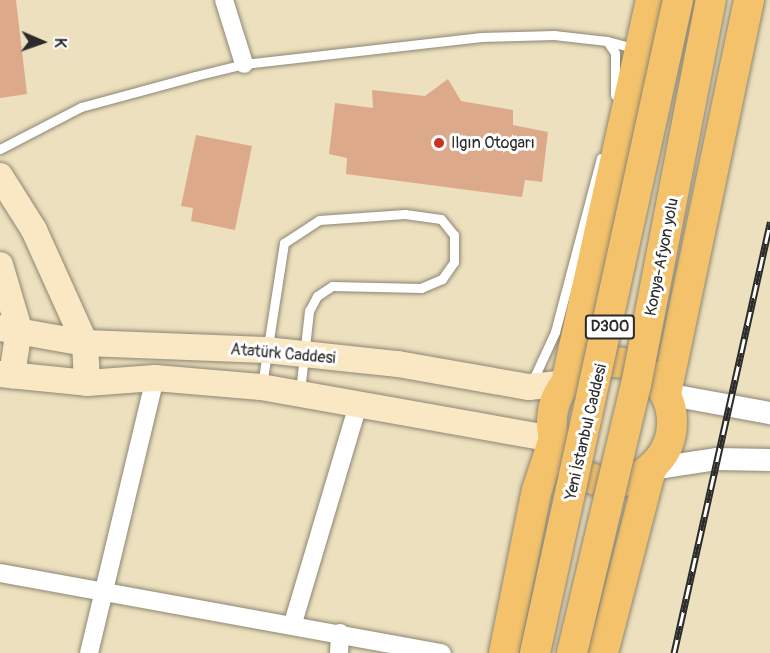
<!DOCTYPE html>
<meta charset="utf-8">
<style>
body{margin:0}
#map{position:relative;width:770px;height:653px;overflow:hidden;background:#ede0be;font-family:Pangolin,sans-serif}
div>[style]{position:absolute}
.building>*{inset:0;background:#dcaa8a}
.roads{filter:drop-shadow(0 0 2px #8c8674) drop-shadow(0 0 2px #8c8674)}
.service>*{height:9px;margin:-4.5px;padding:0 4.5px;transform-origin:4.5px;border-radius:4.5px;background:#fff}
.minor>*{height:18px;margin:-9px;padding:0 9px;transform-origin:9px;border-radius:9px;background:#fff}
.tertiary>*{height:22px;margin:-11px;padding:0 11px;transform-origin:11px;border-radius:11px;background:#fff}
.secondary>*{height:26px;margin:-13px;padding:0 13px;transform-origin:13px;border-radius:13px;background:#fae7c3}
.trunk>*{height:30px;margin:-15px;padding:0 15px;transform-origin:15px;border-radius:15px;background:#f3c26a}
.trunk>.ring{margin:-15px;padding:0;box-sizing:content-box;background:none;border:30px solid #f3c26a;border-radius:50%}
.rail>*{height:7px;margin-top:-3.5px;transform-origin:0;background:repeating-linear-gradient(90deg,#fff 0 14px,#2b2b2b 0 28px);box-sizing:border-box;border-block:2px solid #2b2b2b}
.bridges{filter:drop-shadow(0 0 2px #8c8674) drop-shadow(0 0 2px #8c8674)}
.trunk-bridge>*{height:30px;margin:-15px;padding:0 15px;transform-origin:15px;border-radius:15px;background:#f3c26a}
.dots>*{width:16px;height:16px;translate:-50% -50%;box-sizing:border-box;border:3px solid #fff;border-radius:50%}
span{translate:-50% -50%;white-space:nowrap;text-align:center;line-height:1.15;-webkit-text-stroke:6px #fff;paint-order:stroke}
.shield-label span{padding:2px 4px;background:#fff;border:2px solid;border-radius:4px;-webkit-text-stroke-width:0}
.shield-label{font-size:15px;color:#2b2b2b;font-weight:700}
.poi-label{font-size:16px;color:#2b2b2b}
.left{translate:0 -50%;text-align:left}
.street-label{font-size:16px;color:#2b2b2b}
.north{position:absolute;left:12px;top:12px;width:60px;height:60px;-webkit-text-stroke:4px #fff;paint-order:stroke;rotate:92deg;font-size:16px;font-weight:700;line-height:24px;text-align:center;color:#2b2b2b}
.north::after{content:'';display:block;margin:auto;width:21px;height:27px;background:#2b2b2b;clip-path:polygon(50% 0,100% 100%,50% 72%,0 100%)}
</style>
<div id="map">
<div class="building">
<i style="clip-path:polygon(0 0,16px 0,27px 94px,0 98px)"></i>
<i style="clip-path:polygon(448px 79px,461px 101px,513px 110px,513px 125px,548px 132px,542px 182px,525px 180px,522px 197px,346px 174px,347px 158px,329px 154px,335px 103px,373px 108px,372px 90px,425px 96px)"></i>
<i style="clip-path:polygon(196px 135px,252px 146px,235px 230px,191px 221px,193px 208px,181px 206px)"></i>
</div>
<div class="roads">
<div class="service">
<i style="left:607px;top:41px;width:30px;rotate:15deg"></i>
<i style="left:0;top:149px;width:91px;rotate:-27.4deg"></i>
<i style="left:81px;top:107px;width:118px;rotate:-15.2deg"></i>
<i style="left:195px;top:76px;width:50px;rotate:-13.8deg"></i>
<i style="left:244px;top:64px;width:239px;rotate:-6.5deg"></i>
<i style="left:481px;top:37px;width:73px;rotate:-1.6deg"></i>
<i style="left:554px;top:35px;width:53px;rotate:6.5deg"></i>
<i style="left:607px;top:41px;width:14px;rotate:56deg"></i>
<i style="left:615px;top:53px;width:42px;rotate:90deg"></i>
<i style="left:532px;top:382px;width:55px;rotate:-65.3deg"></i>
<i style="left:555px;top:332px;width:180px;rotate:-75.2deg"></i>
<i style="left:262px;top:385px;width:144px;rotate:-81.2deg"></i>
<i style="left:284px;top:243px;width:42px;rotate:-33.3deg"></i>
<i style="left:319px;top:220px;width:86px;rotate:-4deg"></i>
<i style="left:405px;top:214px;width:36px;rotate:8deg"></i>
<i style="left:441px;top:219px;width:21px;rotate:51deg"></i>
<i style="left:454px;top:235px;width:27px;rotate:90deg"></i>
<i style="left:454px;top:262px;width:21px;rotate:125deg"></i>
<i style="left:442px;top:279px;width:23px;rotate:157deg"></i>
<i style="left:421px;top:288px;width:89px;rotate:-178.7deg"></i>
<i style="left:332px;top:286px;width:18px;rotate:146deg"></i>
<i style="left:317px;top:296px;width:17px;rotate:118deg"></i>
<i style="left:309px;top:311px;width:81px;rotate:96.4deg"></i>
</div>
<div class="minor">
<i style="left:224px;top:0;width:67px;rotate:72.6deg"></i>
<i style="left:0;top:573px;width:449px;rotate:10.3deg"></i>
<i style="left:293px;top:623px;width:224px;rotate:-73.4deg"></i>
<i style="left:89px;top:653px;width:283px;rotate:-76.5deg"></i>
<i style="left:339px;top:653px;width:20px;rotate:-87deg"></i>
</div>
<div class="tertiary">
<i style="left:666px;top:394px;width:106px;rotate:10.4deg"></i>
<i style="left:651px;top:469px;width:67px;rotate:-8.6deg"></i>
<i style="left:717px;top:459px;width:53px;rotate:1.1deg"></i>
</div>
<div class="secondary">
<i style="left:0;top:176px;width:64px;rotate:57.8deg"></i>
<i style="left:34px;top:230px;width:124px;rotate:65.7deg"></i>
<i style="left:85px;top:343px;width:40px;rotate:87.1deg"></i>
<i style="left:0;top:265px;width:67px;rotate:73.5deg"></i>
<i style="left:19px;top:329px;width:47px;rotate:98.7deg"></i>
<i style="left:0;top:328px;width:86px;rotate:10deg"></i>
<i style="left:85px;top:343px;width:181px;rotate:2.2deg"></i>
<i style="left:266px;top:350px;width:133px;rotate:6.1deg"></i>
<i style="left:398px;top:364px;width:133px;rotate:10deg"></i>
<i style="left:529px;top:387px;width:37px;rotate:-6deg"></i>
<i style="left:0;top:374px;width:87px;rotate:5.9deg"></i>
<i style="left:87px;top:383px;width:68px;rotate:-4.2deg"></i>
<i style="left:155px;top:378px;width:106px;rotate:4.9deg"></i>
<i style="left:261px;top:387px;width:298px;rotate:10.1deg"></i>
</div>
<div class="trunk">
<i class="ring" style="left:552px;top:362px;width:90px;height:90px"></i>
<i style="left:566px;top:383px;width:392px;rotate:-77.5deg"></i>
<i style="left:666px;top:394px;width:403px;rotate:-78.1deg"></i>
<i style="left:504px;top:653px;width:166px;rotate:-78.6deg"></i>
<i style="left:537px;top:490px;width:54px;rotate:-71.6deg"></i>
<i style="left:603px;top:653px;width:190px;rotate:-75.4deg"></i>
</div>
</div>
<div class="rail">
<i style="left:674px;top:653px;width:442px;rotate:-77.4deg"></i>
</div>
<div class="bridges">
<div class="trunk-bridge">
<i style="left:535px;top:653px;width:668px;rotate:-77.65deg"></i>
<i style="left:572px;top:653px;width:276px;rotate:-76.6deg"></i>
<i style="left:636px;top:385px;width:392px;rotate:-79deg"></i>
</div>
</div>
<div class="dots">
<i style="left:439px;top:143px;background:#c8321e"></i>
</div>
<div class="shield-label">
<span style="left:610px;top:327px">D300</span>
</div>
<div class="poi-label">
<span class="left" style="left:451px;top:143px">Ilgın Otogarı</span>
</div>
<div class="street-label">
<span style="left:662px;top:257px;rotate:-79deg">Konya-Afyon yolu</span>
<span style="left:283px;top:354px;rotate:5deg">Atatürk Caddesi</span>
<span style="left:586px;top:432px;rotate:-77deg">Yeni İstanbul Caddesi</span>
</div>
<div class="north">K</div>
</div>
